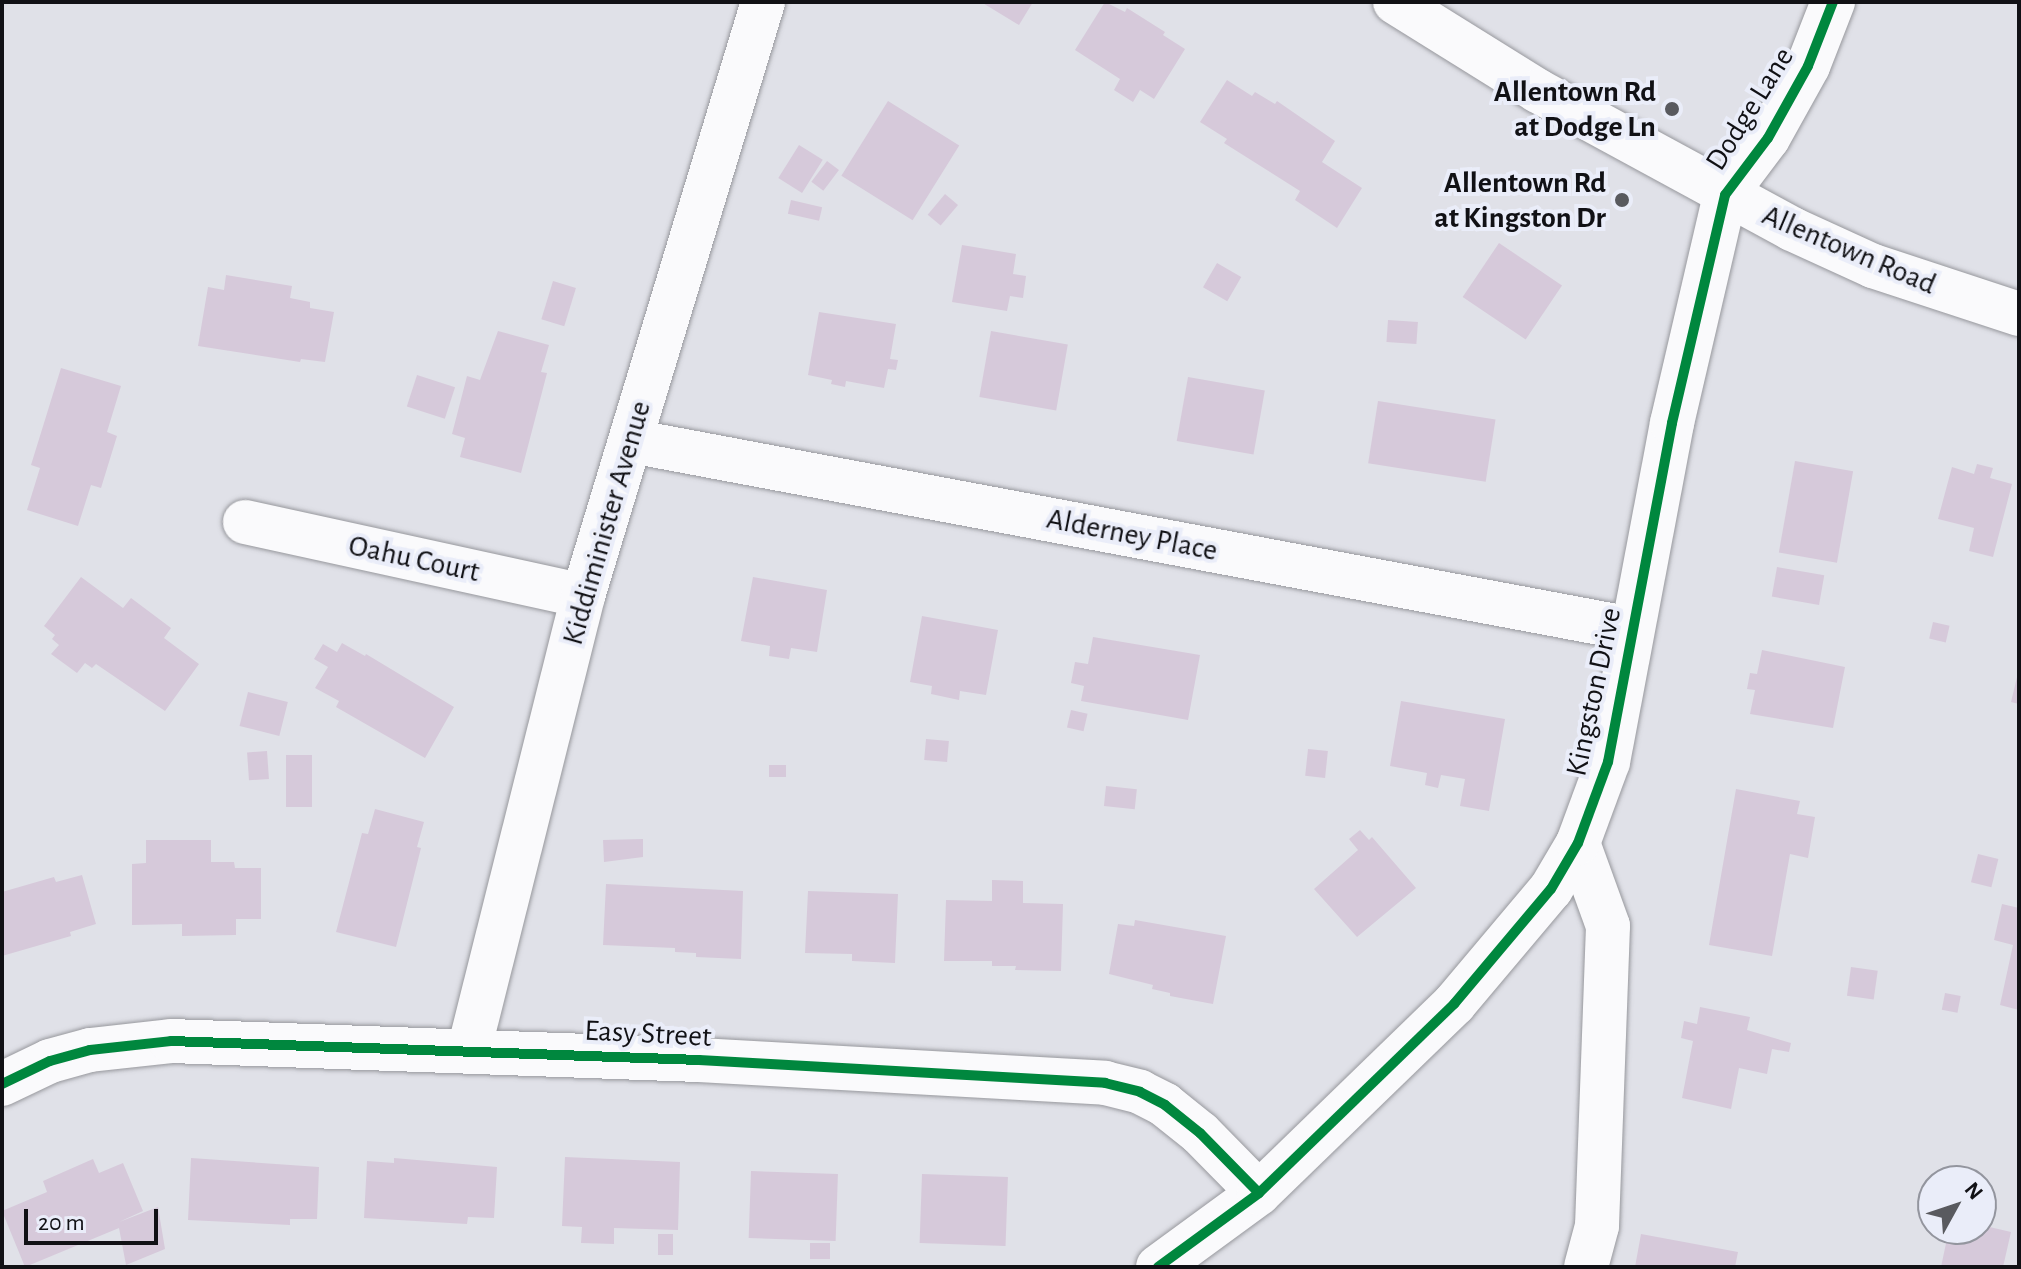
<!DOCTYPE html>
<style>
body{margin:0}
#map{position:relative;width:2021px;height:1269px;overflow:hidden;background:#e0e1e8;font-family:"Alegreya Sans",sans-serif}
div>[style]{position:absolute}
.building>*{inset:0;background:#d6c9da;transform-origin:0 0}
.roads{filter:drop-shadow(0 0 2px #97989d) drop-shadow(0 0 2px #97989d)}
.minor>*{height:44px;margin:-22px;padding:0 22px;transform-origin:22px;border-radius:22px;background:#fafafc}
.major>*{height:44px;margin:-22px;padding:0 22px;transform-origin:22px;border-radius:22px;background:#fafafc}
.cycleway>*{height:10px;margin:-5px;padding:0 5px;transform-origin:5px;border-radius:5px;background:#00873e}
.dots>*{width:22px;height:22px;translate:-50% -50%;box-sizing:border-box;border:4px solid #eaedf9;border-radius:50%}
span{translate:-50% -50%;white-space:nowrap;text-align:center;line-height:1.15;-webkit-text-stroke:8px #eaedf9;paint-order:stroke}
.poi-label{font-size:30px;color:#111115;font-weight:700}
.right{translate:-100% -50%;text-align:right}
.street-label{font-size:30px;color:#111115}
.frame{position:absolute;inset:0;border:4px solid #111115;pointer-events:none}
.north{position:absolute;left:1917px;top:1165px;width:80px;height:80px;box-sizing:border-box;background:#eaedf9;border:2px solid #93959e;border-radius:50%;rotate:50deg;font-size:22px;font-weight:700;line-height:32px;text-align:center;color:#111115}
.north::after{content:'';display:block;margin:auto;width:28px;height:36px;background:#595a5f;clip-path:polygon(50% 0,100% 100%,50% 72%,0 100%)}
.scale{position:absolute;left:24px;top:1209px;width:134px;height:36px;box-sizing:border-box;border:4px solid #111115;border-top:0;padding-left:10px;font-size:24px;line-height:28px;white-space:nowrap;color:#111115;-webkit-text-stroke:6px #eaedf9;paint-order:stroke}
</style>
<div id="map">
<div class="building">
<i style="clip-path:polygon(981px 2px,1033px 2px,1019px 25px)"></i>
<i style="clip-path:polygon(1105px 2px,1125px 12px,1127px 8px,1165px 32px,1163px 35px,1185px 49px,1154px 99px,1140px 90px,1133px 102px,1114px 90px,1120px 79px,1075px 50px)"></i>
<i style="clip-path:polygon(1227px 80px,1252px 96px,1255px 92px,1275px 104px,1277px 101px,1335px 141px,1322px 162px,1362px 188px,1337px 228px,1295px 200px,1300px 191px,1224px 143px,1227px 139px,1200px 122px)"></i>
<i style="left:888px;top:101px;width:84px;height:88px;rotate:32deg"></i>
<i style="left:799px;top:145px;width:28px;height:39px;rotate:32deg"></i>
<i style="left:827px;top:161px;width:15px;height:26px;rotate:37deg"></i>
<i style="left:945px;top:194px;width:17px;height:27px;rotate:40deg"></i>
<i style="left:791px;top:200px;width:32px;height:14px;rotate:13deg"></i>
<i style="left:1499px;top:243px;width:76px;height:65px;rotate:34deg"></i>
<i style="clip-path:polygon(962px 245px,1016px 254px,1013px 274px,1026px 276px,1023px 298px,1010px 296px,1007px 311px,952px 302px)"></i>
<i style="left:1217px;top:263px;width:28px;height:28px;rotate:30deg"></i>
<i style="clip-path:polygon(226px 275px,292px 286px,290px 298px,310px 302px,310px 308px,334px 312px,325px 362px,301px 359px,300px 362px,198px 346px,208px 287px,224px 290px)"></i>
<i style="left:553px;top:281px;width:24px;height:40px;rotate:17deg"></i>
<i style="clip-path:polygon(819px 312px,896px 324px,890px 359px,898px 360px,896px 370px,888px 369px,884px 388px,846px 381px,845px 387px,831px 384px,832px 380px,808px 375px)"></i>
<i style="left:1388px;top:320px;width:30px;height:22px;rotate:4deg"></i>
<i style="clip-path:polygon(498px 331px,549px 345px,541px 372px,547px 373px,521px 473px,460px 457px,465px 438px,452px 434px,467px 376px,480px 380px)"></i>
<i style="left:991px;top:331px;width:78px;height:67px;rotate:10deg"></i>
<i style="clip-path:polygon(61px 368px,121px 386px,107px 432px,117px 436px,101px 488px,91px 485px,78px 526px,27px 510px,40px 468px,31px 465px)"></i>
<i style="left:417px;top:375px;width:40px;height:33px;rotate:18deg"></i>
<i style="left:1188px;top:377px;width:78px;height:65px;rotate:10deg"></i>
<i style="left:1378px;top:401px;width:119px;height:63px;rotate:9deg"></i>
<i style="left:1795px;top:461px;width:59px;height:93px;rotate:10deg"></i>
<i style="clip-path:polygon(1977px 464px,1993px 468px,1990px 478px,2012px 484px,1993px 557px,1969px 551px,1974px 528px,1938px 519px,1952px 467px,1974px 474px)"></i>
<i style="left:1777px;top:567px;width:48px;height:30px;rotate:10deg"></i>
<i style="clip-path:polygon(81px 577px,123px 608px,131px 598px,171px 628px,164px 638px,199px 664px,165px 711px,96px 664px,92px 668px,85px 663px,77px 673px,51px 654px,59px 645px,52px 639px,55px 635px,44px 626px)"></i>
<i style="clip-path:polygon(753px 577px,827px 590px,817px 652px,791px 648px,789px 659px,769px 656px,770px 646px,741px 641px)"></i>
<i style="clip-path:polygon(922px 616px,998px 630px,986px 695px,960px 691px,959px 700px,931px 694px,932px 686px,910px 682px)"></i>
<i style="left:1933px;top:622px;width:17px;height:17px;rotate:13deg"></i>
<i style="clip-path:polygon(1093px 637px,1200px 655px,1188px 720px,1081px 701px,1084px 686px,1071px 683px,1075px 662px,1088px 664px)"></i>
<i style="clip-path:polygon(342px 643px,365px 656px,366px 654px,454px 707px,425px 758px,336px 707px,339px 701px,315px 688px,328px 667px,314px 659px,323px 644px,337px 652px)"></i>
<i style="clip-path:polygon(1762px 650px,1845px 667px,1833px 728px,1750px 714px,1755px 690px,1747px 689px,1750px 673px,1757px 674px)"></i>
<i style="clip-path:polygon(2018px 673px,2019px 674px,2019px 704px,2011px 702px)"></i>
<i style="left:248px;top:692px;width:41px;height:35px;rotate:14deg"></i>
<i style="clip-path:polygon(1401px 701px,1505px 719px,1489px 811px,1460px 806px,1465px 779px,1441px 775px,1438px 788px,1425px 785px,1427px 773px,1390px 766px)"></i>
<i style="left:1071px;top:710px;width:17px;height:18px;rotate:13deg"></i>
<i style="left:926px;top:739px;width:23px;height:21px;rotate:5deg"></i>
<i style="left:1308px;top:749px;width:20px;height:27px;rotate:6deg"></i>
<i style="left:267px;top:751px;width:28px;height:20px;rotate:86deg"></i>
<i style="left:286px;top:755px;width:26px;height:52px"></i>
<i style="left:769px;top:765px;width:17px;height:12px"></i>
<i style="left:1106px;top:786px;width:31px;height:20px;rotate:6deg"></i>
<i style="clip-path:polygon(1736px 789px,1800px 801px,1797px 814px,1815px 817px,1808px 858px,1790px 854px,1772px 956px,1709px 945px)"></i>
<i style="clip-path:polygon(375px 809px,424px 822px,417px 847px,421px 848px,396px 947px,336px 932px,362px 833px,368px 834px)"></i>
<i style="clip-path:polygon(1360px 830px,1369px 840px,1372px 837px,1416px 888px,1357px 937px,1314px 889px,1358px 850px,1349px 839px)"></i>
<i style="clip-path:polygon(643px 839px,643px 857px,604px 862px,603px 840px)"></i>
<i style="clip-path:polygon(146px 840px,211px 840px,211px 862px,234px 862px,235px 868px,261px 868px,261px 919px,236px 919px,236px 935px,182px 936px,182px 924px,132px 925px,132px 864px,146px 863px)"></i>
<i style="left:1978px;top:854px;width:21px;height:29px;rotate:14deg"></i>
<i style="clip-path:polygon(82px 875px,96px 924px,70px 932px,71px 936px,2px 956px,2px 892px,54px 877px,56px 882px)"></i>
<i style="clip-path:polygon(992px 880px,1023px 881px,1023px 903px,1063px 904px,1061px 971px,1015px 970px,1016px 966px,992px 966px,992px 961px,944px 961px,946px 900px,992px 901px)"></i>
<i style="clip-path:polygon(606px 884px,743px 891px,741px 959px,696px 957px,696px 953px,675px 952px,675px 948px,603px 945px)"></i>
<i style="clip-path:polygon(808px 891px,898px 894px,895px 963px,852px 961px,852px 954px,805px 953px)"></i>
<i style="clip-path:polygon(2002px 904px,2019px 908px,2019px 1010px,2000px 1005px,2013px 945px,1994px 940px)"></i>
<i style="clip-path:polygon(1135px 920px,1226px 936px,1213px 1004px,1170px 996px,1170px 993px,1152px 989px,1153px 985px,1109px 974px,1118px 924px,1134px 926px)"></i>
<i style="left:1851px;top:967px;width:27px;height:29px;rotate:8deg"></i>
<i style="left:1945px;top:993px;width:16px;height:17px;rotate:11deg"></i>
<i style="clip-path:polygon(1700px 1007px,1750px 1017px,1747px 1030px,1791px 1043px,1789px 1052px,1772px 1049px,1767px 1074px,1739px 1068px,1731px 1109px,1682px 1098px,1693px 1041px,1681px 1038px,1684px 1021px,1697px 1024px)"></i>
<i style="clip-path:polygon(565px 1157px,680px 1162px,678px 1230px,614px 1228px,614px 1244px,581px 1243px,582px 1227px,562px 1226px)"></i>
<i style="clip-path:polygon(191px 1158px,319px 1167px,317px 1219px,290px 1219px,290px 1225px,188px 1220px)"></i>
<i style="clip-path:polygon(394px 1158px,497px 1167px,494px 1218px,468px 1217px,467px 1224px,364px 1218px,367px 1161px,394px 1163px)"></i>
<i style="clip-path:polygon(93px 1159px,99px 1173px,123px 1163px,143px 1211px,119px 1222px,158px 1207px,165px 1249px,126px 1265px,119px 1228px,25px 1267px,2px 1211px,47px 1192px,43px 1181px)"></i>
<i style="left:751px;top:1171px;width:87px;height:67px;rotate:2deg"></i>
<i style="left:922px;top:1174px;width:86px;height:69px;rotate:2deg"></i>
<i style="clip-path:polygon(1981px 1225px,2011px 1232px,2003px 1267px,1941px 1267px,1949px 1229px,1981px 1229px)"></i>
<i style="left:658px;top:1234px;width:15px;height:21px"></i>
<i style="clip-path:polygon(1641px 1234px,1738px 1252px,1735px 1267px,1635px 1267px)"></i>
<i style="left:810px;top:1243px;width:20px;height:16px"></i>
</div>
<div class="roads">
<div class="minor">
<i style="left:631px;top:441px;width:1019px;rotate:10.64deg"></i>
<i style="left:245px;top:522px;width:346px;rotate:12.3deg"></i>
<i style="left:1578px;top:843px;width:88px;rotate:70.1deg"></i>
<i style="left:1608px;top:926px;width:300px;rotate:92.1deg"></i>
<i style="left:1597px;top:1226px;width:42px;rotate:105deg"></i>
<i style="left:469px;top:1050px;width:468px;rotate:-75.9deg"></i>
<i style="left:583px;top:596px;width:621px;rotate:-73.14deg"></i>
<i style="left:2px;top:1084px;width:53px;rotate:-25.6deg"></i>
<i style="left:50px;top:1061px;width:41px;rotate:-15.4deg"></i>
<i style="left:90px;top:1050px;width:81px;rotate:-6.3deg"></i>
<i style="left:171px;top:1041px;width:528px;rotate:2.06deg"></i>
<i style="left:699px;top:1060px;width:407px;rotate:3.2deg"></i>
<i style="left:1105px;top:1083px;width:36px;rotate:14deg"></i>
<i style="left:1140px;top:1092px;width:28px;rotate:27deg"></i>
<i style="left:1165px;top:1105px;width:45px;rotate:38.7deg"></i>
<i style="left:1200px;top:1133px;width:84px;rotate:45.5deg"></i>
<i style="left:1158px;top:1267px;width:125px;rotate:-36.2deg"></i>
<i style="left:1259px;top:1193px;width:272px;rotate:-44.1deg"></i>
<i style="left:1454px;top:1004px;width:150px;rotate:-49.9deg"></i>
<i style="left:1551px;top:889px;width:53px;rotate:-59.6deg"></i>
<i style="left:1578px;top:843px;width:86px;rotate:-69.7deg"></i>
<i style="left:1608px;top:762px;width:345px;rotate:-79.3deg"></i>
<i style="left:1672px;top:423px;width:234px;rotate:-76.9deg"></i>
<i style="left:1725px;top:195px;width:71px;rotate:-53deg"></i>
<i style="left:1768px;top:138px;width:82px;rotate:-60.9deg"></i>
<i style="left:1808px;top:66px;width:69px;rotate:-68.7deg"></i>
</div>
<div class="major">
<i style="left:1395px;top:2px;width:168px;rotate:31.9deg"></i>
<i style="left:1538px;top:91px;width:289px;rotate:28.5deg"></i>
<i style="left:1792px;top:229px;width:89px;rotate:24.6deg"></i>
<i style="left:1873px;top:266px;width:154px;rotate:18.2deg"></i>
</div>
</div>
<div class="cycleway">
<i style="left:2px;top:1084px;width:53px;rotate:-25.6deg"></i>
<i style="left:50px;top:1061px;width:41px;rotate:-15.4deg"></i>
<i style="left:90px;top:1050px;width:81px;rotate:-6.3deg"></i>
<i style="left:171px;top:1041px;width:528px;rotate:2.06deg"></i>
<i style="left:699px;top:1060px;width:407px;rotate:3.2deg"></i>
<i style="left:1105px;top:1083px;width:36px;rotate:14deg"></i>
<i style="left:1140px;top:1092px;width:28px;rotate:27deg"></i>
<i style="left:1165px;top:1105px;width:45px;rotate:38.7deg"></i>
<i style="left:1200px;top:1133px;width:84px;rotate:45.5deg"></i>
<i style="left:1158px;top:1267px;width:125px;rotate:-36.2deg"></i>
<i style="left:1259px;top:1193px;width:272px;rotate:-44.1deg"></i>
<i style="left:1454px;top:1004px;width:150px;rotate:-49.9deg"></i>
<i style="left:1551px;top:889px;width:53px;rotate:-59.6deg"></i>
<i style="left:1578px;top:843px;width:86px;rotate:-69.7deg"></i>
<i style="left:1608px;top:762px;width:345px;rotate:-79.3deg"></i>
<i style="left:1672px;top:423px;width:234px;rotate:-76.9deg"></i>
<i style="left:1725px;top:195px;width:71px;rotate:-53deg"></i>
<i style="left:1768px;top:138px;width:82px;rotate:-60.9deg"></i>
<i style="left:1808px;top:66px;width:69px;rotate:-68.7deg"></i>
</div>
<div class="dots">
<i style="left:1672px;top:109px;background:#595a5f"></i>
<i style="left:1622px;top:200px;background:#595a5f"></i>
</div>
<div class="poi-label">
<span class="right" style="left:1656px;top:109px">Allentown Rd<br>at Dodge Ln</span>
<span class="right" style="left:1606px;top:200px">Allentown Rd<br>at Kingston Dr</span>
</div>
<div class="street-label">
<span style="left:1750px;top:109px;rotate:-58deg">Dodge Lane</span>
<span style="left:1849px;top:250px;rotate:23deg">Allentown Road</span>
<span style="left:607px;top:523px;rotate:-74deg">Kiddiminister Avenue</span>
<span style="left:1132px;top:535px;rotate:11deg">Alderney Place</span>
<span style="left:414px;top:559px;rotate:12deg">Oahu Court</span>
<span style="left:1594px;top:692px;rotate:-78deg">Kingston Drive</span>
<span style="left:648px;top:1034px;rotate:3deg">Easy Street</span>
</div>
<div class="frame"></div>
<div class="north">N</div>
<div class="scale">20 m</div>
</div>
